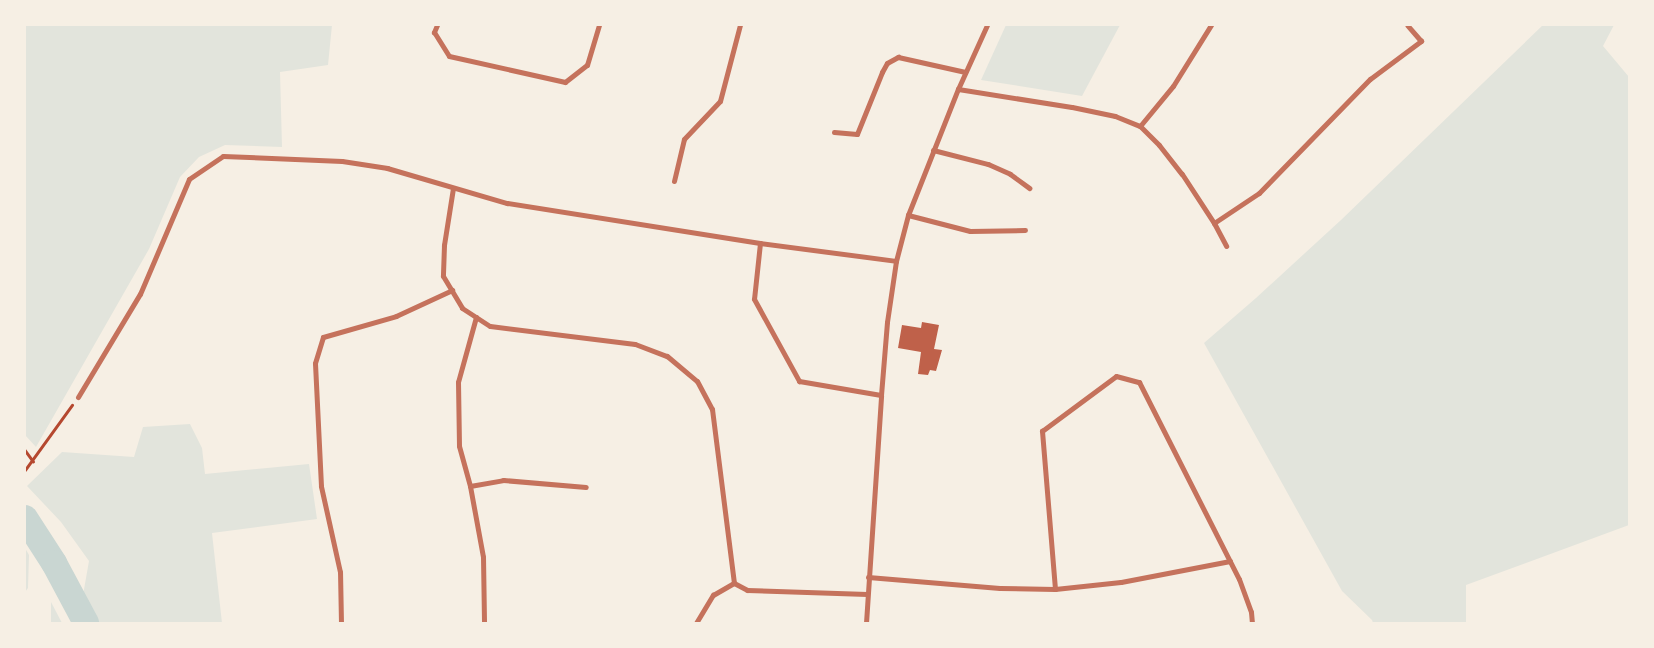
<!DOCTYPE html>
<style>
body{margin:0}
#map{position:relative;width:1654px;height:648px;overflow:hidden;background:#f6efe4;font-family:"Fira Sans Condensed",sans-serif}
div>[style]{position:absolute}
.green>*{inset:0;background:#e2e4dc}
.river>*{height:26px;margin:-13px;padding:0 13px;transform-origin:13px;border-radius:13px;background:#c9d6d2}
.building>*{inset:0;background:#bf614a}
.path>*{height:2.5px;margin:-1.25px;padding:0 1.25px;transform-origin:1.25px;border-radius:1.25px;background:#b5482f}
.minor>*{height:5px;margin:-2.5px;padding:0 2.5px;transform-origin:2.5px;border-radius:2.5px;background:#c5725c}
span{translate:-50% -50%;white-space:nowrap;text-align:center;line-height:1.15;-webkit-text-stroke:5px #f6efe4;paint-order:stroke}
.frame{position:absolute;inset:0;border:26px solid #f6efe4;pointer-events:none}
</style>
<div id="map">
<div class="green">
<i style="clip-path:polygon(25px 25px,332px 25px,328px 65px,280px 72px,282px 147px,225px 145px,199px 157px,180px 177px,149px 249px,36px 447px,25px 435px)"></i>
<i style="clip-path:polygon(1006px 25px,1120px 25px,1082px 96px,981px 80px)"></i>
<i style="clip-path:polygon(1543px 25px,1614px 25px,1603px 46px,1629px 77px,1629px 525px,1466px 585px,1466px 623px,1373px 623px,1372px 620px,1342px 591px,1204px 343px,1256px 298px,1341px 220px)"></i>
<i style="clip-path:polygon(190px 424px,202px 448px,205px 474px,309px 464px,317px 519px,212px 533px,222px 623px,86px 623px,80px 612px,89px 561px,61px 522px,27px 486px,62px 452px,134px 457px,143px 427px)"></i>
<i style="clip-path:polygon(25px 548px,29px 555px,28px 588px,25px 592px)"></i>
<i style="clip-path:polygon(51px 602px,62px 623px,51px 623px)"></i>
</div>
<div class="river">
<i style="left:25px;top:518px;width:54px;rotate:57.2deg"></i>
<i style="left:54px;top:563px;width:68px;rotate:61.9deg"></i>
</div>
<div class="building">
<i style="clip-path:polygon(922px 322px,939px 325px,934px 349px,942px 350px,936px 371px,930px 370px,928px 375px,918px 374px,921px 352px,898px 348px,902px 325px,921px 328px)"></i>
</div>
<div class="path">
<i style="left:25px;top:450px;width:14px;rotate:54deg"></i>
<i style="left:25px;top:470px;width:80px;rotate:-54.1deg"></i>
</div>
<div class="minor">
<i style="left:437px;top:25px;width:8px;rotate:113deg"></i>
<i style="left:434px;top:32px;width:28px;rotate:58deg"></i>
<i style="left:449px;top:56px;width:119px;rotate:12.6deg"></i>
<i style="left:565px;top:82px;width:28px;rotate:-38deg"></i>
<i style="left:587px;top:65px;width:42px;rotate:-73.3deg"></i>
<i style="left:958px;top:89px;width:115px;rotate:9deg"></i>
<i style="left:1072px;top:107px;width:44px;rotate:11.8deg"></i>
<i style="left:1115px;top:116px;width:27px;rotate:22deg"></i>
<i style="left:1140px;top:126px;width:27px;rotate:45deg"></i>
<i style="left:1159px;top:145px;width:37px;rotate:52deg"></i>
<i style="left:1182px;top:174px;width:59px;rotate:56.9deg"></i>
<i style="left:1214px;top:223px;width:26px;rotate:62deg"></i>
<i style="left:1140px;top:126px;width:52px;rotate:-50.5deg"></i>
<i style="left:1173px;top:86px;width:72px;rotate:-58.1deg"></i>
<i style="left:834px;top:132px;width:23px;rotate:5deg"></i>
<i style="left:857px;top:134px;width:67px;rotate:-68deg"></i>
<i style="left:882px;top:72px;width:10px;rotate:-61deg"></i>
<i style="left:887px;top:63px;width:13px;rotate:-29deg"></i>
<i style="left:898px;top:57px;width:69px;rotate:12.6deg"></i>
<i style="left:933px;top:150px;width:57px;rotate:14.3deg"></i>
<i style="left:988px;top:164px;width:24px;rotate:24deg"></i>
<i style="left:1010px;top:174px;width:24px;rotate:36deg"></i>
<i style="left:674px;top:181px;width:43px;rotate:-76.6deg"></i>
<i style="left:684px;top:139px;width:52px;rotate:-46.5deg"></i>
<i style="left:720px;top:101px;width:79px;rotate:-75.3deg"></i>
<i style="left:453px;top:188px;width:58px;rotate:99deg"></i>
<i style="left:444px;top:245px;width:31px;rotate:92deg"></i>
<i style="left:443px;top:276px;width:37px;rotate:59deg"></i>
<i style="left:462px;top:308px;width:33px;rotate:33deg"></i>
<i style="left:490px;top:326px;width:146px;rotate:7.1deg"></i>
<i style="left:635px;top:344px;width:34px;rotate:21deg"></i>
<i style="left:667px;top:356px;width:39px;rotate:40deg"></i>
<i style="left:697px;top:381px;width:32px;rotate:62deg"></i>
<i style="left:712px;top:409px;width:175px;rotate:82.8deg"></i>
<i style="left:734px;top:583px;width:15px;rotate:28deg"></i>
<i style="left:747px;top:590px;width:120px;rotate:1.9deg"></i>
<i style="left:908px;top:215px;width:64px;rotate:14.5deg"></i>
<i style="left:970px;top:231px;width:55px;rotate:-1deg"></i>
<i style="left:1214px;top:223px;width:54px;rotate:-33.7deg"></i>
<i style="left:1259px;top:193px;width:159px;rotate:-45.8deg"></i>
<i style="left:1370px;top:79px;width:64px;rotate:-36.7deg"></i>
<i style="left:1421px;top:41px;width:21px;rotate:-131deg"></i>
<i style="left:760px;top:243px;width:56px;rotate:96.1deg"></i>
<i style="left:754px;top:299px;width:94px;rotate:61.2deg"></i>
<i style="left:799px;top:381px;width:83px;rotate:9.7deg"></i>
<i style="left:476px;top:317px;width:67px;rotate:105.5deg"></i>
<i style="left:458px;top:382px;width:64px;rotate:89.1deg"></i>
<i style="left:459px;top:446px;width:41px;rotate:74.6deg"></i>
<i style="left:470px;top:486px;width:72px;rotate:79.6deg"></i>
<i style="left:483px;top:557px;width:66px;rotate:89.1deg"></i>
<i style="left:78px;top:397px;width:120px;rotate:-59deg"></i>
<i style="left:140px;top:294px;width:125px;rotate:-66.9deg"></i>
<i style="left:189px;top:179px;width:41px;rotate:-34.1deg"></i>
<i style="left:223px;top:156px;width:119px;rotate:2.4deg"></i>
<i style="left:342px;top:161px;width:46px;rotate:8.8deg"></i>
<i style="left:387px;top:168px;width:125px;rotate:16.3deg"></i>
<i style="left:507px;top:203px;width:256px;rotate:9deg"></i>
<i style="left:760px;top:243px;width:137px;rotate:7.5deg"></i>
<i style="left:470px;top:486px;width:34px;rotate:-10deg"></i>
<i style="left:503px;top:480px;width:83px;rotate:4.8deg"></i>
<i style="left:868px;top:577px;width:132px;rotate:4.8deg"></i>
<i style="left:1000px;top:588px;width:55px;rotate:1deg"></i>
<i style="left:1055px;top:589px;width:66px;rotate:-6.1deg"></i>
<i style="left:1121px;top:582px;width:111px;rotate:-10.9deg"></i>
<i style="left:1055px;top:589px;width:159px;rotate:-94.7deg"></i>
<i style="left:1042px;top:431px;width:92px;rotate:-36.6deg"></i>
<i style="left:1116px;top:376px;width:24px;rotate:15deg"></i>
<i style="left:1139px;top:382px;width:221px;rotate:63.1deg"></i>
<i style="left:1239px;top:579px;width:35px;rotate:70deg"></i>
<i style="left:1251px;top:612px;width:11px;rotate:85deg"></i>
<i style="left:341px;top:623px;width:51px;rotate:-91.1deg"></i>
<i style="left:340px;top:572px;width:88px;rotate:-102.5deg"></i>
<i style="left:321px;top:486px;width:123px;rotate:-92.8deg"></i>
<i style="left:315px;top:363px;width:27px;rotate:-73deg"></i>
<i style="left:323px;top:337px;width:76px;rotate:-16deg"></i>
<i style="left:396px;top:316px;width:62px;rotate:-24.9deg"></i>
<i style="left:696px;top:623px;width:33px;rotate:-59deg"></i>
<i style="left:713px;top:595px;width:24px;rotate:-30deg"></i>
<i style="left:866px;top:623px;width:228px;rotate:-86.2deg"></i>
<i style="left:881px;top:395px;width:73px;rotate:-85.3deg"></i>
<i style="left:887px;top:322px;width:62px;rotate:-81.6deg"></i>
<i style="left:896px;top:261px;width:48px;rotate:-75.4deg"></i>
<i style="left:908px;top:215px;width:136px;rotate:-68.4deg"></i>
<i style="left:958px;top:89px;width:70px;rotate:-65.6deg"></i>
</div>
<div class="frame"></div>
</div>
